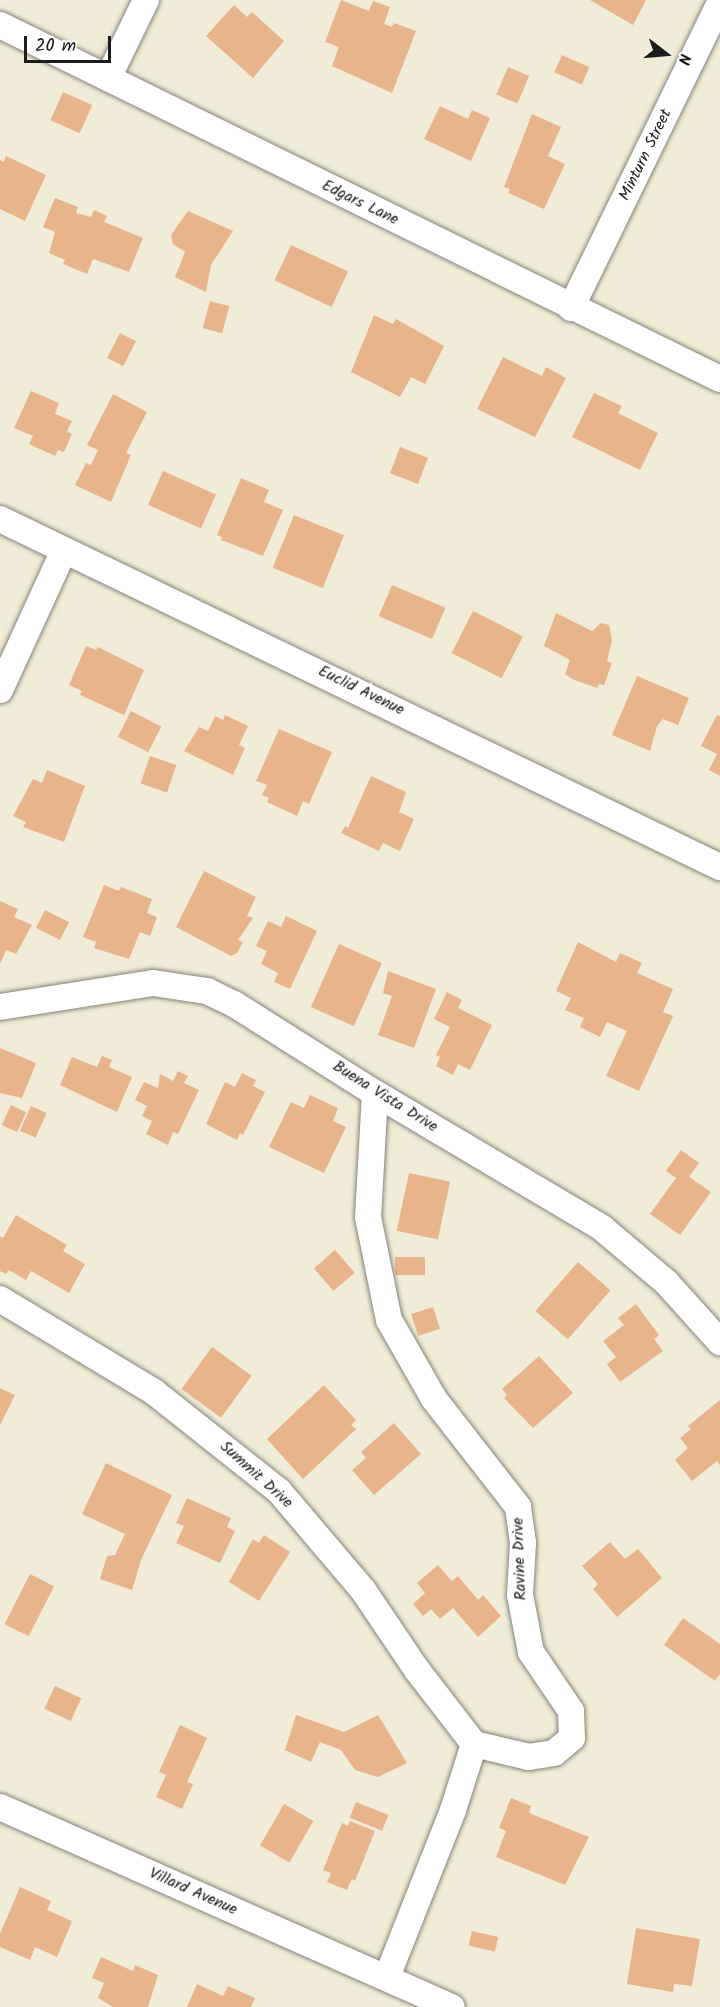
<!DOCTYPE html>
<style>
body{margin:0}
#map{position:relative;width:720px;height:2007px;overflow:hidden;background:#f0ecd7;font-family:Kalam,sans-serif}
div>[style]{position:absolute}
.building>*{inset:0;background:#e8b48c;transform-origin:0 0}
.roads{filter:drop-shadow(0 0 2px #86847a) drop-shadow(0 0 2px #86847a)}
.minor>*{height:26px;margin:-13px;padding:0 13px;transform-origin:13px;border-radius:13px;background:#fff}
span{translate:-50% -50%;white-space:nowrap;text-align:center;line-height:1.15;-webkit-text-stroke:4.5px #fff;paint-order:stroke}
.street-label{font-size:16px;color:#1c1c1c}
.north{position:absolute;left:636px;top:24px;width:60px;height:60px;-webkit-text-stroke:4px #fff;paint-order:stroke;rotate:106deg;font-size:16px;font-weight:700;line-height:24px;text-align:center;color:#1c1c1c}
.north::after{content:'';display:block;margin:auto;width:21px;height:27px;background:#1c1c1c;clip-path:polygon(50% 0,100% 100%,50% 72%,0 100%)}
.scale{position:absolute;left:24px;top:36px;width:87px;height:27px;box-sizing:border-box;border:3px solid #1c1c1c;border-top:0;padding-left:8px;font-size:18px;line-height:21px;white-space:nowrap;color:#1c1c1c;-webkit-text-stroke:4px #fff;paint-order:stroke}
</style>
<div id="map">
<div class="building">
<div style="clip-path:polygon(341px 0,369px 11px,373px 1px,390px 7px,384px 24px,392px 27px,394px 23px,416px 31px,392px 93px,332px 66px,339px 47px,325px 42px)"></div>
<div style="clip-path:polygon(590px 0,646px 0,633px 25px)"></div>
<div style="clip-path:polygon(234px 5px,247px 17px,252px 12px,284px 41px,253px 78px,206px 36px)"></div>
<div style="left:562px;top:55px;width:30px;height:19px;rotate:24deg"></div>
<div style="left:508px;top:67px;width:23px;height:30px;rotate:23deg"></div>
<div style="left:63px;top:92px;width:32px;height:31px;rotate:24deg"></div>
<div style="clip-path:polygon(440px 106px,468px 119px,472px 110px,490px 118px,471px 161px,424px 139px)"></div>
<div style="clip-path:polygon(532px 114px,561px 127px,548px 156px,565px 164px,544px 209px,508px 193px,510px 189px,504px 187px)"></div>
<div style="clip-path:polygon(6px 156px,46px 175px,25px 221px,0 209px,0 160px,4px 162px)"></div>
<div style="clip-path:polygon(55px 198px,78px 207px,76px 213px,80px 214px,91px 217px,94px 210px,107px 216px,104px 222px,143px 238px,129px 272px,93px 259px,87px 274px,63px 264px,65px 260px,49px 253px,55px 232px,43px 227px)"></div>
<div style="clip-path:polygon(188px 211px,233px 231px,211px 265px,206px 292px,175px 277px,185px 252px,173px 244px,171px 235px)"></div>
<div style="left:291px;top:245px;width:63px;height:39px;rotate:25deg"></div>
<div style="left:210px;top:301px;width:20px;height:28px;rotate:15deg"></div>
<div style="clip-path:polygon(374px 315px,393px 324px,396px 319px,444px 346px,425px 384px,411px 377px,400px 397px,351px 372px)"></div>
<div style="left:120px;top:333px;width:18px;height:28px;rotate:27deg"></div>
<div style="clip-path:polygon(503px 357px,542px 376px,546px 367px,566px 378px,535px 437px,477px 409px)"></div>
<div style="clip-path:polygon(31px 391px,59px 403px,55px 414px,72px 421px,67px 431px,72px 434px,64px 452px,58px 450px,55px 456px,29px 444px,33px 436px,14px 428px)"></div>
<div style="clip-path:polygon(594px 393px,622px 406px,618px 413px,658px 433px,640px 470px,572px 437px)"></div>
<div style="clip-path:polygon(113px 394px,147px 412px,126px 453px,131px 455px,111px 502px,75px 485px,86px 463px,91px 465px,98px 450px,87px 445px)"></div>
<div style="left:400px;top:447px;width:30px;height:28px;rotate:21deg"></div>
<div style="left:163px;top:471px;width:58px;height:37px;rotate:24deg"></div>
<div style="clip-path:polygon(241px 478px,269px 490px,264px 502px,283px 510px,263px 556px,221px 540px,222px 537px,217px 535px)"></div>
<div style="left:294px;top:515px;width:54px;height:57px;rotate:22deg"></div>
<div style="left:392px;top:585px;width:58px;height:34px;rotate:23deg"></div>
<div style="left:473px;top:611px;width:56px;height:47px;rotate:27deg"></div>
<div style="clip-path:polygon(556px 613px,592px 631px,601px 623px,609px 625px,612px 640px,607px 661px,612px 663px,604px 685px,599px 684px,597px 688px,572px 679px,565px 674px,570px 660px,544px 646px)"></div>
<div style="clip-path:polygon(86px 646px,96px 650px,98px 647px,144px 670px,124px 715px,80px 695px,82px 691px,69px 685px)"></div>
<div style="clip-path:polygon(637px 676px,689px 698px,678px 725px,663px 719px,657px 726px,650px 751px,612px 735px)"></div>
<div style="left:131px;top:711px;width:34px;height:29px;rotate:27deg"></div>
<div style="clip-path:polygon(225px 715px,248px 726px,239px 745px,245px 748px,233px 775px,184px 751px,199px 727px,208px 731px,215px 716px,223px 720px)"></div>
<div style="clip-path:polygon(717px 715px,720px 716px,720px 776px,709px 770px,717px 754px,701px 746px)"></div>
<div style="clip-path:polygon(279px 729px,332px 752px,309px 804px,303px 801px,297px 816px,267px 802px,269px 798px,262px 795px,267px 785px,256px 781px)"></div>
<div style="left:150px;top:756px;width:28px;height:29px;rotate:19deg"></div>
<div style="clip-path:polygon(47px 770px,85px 786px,64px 842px,23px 827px,26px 822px,13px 816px,33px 779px,42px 783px)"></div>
<div style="clip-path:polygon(371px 776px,406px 792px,399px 812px,414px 819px,400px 851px,383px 843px,379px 851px,341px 833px,345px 826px,348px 828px)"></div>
<div style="clip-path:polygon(204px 871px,256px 897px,247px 916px,253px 918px,238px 940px,243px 942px,237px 953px,231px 956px,176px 927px)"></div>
<div style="clip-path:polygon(104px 885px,119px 891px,121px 887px,152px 899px,147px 913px,157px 917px,150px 936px,140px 932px,129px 959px,94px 948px,96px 942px,83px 937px)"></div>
<div style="clip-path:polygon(0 901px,18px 909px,14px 917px,32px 925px,16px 954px,6px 950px,0 964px)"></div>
<div style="left:45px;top:910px;width:27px;height:20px;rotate:27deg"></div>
<div style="clip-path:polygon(286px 916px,317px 931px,290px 989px,274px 982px,278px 973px,261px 964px,267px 951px,256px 946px,268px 921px,281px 927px)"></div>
<div style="clip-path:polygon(578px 942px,616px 962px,620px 953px,642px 963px,637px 973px,673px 989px,663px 1012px,673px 1016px,639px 1091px,606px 1076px,627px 1031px,607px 1022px,600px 1037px,580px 1027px,584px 1018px,565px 1010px,571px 998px,556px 991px)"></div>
<div style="left:339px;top:944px;width:47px;height:69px;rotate:24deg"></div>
<div style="clip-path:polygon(388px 971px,436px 989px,414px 1048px,378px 1035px,392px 996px,383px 993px)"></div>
<div style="clip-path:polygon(447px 992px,462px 1000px,458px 1008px,492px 1025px,470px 1070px,458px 1064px,453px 1075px,436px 1066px,440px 1057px,436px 1055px,450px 1027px,434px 1019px)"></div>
<div style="clip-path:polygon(0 1048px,36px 1063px,22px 1098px,0 1093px)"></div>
<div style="clip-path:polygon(102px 1056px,112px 1060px,109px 1067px,132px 1077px,117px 1112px,60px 1085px,72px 1057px,97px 1067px)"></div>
<div style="clip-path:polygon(178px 1071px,188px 1076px,184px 1083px,199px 1090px,178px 1134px,173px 1132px,168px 1145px,146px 1134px,152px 1121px,142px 1116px,147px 1106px,135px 1100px,144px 1082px,158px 1088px,160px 1074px,173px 1081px)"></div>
<div style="clip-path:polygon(242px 1073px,256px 1080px,253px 1086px,265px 1092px,243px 1135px,240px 1133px,237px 1140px,206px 1124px,225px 1082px,235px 1087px)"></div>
<div style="clip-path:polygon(310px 1095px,338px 1108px,333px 1121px,346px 1127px,324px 1173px,269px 1147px,291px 1102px,304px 1108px)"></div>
<div style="left:11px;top:1105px;width:17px;height:22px;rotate:25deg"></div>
<div style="left:31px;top:1106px;width:17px;height:27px;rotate:24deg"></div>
<div style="clip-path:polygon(681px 1150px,699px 1163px,689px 1177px,711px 1192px,680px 1235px,650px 1214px,676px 1178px,666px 1171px)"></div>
<div style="left:409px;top:1173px;width:42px;height:59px;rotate:12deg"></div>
<div style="clip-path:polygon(16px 1215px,67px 1245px,63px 1251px,85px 1264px,69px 1293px,31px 1271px,26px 1280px,9px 1270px,6px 1274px,0 1271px,0 1236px,3px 1238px)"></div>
<div style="left:335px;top:1250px;width:30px;height:28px;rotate:49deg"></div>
<div style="left:395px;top:1257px;width:30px;height:18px"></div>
<div style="left:578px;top:1262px;width:43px;height:65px;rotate:41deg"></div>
<div style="clip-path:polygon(636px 1304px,659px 1335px,654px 1339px,663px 1351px,620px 1382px,607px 1364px,616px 1357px,603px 1341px,624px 1325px,618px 1318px)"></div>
<div style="left:433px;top:1307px;width:23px;height:23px;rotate:72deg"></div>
<div style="left:212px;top:1347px;width:49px;height:52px;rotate:36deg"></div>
<div style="clip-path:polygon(539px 1356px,573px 1393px,533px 1428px,504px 1398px,507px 1395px,502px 1389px)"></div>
<div style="clip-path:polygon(324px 1385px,356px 1420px,351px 1425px,356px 1429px,303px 1479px,267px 1439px)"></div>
<div style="clip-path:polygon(0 1388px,15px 1395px,0 1425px)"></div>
<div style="clip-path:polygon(720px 1400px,720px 1465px,717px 1461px,692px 1481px,675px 1460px,688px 1448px,680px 1438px,691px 1429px,688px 1426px)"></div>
<div style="clip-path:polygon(394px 1423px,421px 1454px,374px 1495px,352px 1470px,366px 1458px,361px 1452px)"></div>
<div style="clip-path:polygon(106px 1463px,172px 1495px,141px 1560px,132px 1590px,100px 1579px,107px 1556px,115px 1555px,125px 1534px,82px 1514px)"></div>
<div style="clip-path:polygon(187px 1498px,231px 1518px,227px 1527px,235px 1531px,220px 1563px,176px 1543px,184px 1526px,176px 1523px)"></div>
<div style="clip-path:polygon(264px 1535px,290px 1552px,259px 1601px,229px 1582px,253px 1539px,259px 1543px)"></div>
<div style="clip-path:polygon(610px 1542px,625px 1559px,638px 1549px,662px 1578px,617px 1617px,593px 1589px,598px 1584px,582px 1566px)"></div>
<div style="clip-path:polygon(438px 1565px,452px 1581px,458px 1576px,478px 1600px,483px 1595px,501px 1616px,478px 1637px,453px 1608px,440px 1619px,431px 1609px,423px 1616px,413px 1604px,425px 1593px,417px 1583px)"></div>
<div style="left:30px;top:1574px;width:27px;height:56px;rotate:27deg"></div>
<div style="clip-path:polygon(683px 1618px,720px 1644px,720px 1674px,715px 1681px,664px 1645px)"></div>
<div style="left:55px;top:1686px;width:29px;height:25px;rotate:25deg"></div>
<div style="clip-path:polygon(296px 1715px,344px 1732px,378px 1715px,407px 1763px,378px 1777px,355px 1770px,341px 1750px,320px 1742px,311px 1762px,285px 1750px)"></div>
<div style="clip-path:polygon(180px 1725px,207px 1738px,187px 1782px,193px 1784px,182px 1809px,156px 1797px,166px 1775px,159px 1772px)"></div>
<div style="clip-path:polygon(511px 1798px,531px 1806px,529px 1813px,589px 1837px,565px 1885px,496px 1857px,506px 1831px,499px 1828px)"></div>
<div style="left:356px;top:1802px;width:35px;height:17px;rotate:22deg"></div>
<div style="left:284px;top:1804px;width:34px;height:48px;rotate:30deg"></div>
<div style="clip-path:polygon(350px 1821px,375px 1831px,355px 1881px,352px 1879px,347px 1890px,327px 1882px,331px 1873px,323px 1870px,342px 1823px,348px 1826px)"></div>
<div style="clip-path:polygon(20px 1887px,51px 1901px,47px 1910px,72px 1921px,57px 1957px,35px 1947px,30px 1960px,0 1947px,0 1934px)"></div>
<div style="clip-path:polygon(636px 1928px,700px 1939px,692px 1986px,674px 1984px,673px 1992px,627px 1984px)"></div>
<div style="left:472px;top:1931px;width:27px;height:15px;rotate:13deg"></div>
<div style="clip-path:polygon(101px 1957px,133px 1971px,135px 1965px,158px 1975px,148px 2007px,113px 2007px,98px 1998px,104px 1983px,92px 1978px)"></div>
<div style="clip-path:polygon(197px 1984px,223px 1996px,228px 1986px,255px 1998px,251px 2007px,187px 2007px)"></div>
</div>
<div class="roads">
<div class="minor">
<div style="left:0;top:25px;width:802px;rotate:26.18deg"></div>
<div style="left:108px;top:78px;width:87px;rotate:-64deg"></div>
<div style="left:571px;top:308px;width:340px;rotate:-64deg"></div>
<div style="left:0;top:519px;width:800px;rotate:25.8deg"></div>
<div style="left:0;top:690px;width:154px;rotate:-65.4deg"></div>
<div style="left:0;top:1007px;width:155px;rotate:-8.9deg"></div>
<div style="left:153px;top:983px;width:55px;rotate:8.4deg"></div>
<div style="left:207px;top:991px;width:30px;rotate:26deg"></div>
<div style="left:234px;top:1004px;width:167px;rotate:32.3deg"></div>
<div style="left:375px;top:1093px;width:264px;rotate:30.7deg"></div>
<div style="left:602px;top:1228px;width:84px;rotate:40.2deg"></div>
<div style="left:666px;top:1282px;width:81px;rotate:48deg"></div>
<div style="left:375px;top:1093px;width:124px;rotate:93.2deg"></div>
<div style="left:368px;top:1217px;width:105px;rotate:78.5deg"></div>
<div style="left:389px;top:1320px;width:91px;rotate:60.3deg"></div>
<div style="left:434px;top:1399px;width:137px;rotate:52.1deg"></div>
<div style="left:518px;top:1507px;width:36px;rotate:82deg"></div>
<div style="left:523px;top:1543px;width:52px;rotate:93.3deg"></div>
<div style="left:520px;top:1595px;width:58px;rotate:79.1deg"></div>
<div style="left:531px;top:1652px;width:71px;rotate:55.9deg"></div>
<div style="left:571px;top:1711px;width:27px;rotate:88deg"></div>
<div style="left:572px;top:1738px;width:23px;rotate:140deg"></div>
<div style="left:554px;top:1753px;width:25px;rotate:171deg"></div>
<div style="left:529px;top:1757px;width:57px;rotate:-166.7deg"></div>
<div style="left:0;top:1299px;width:180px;rotate:31.1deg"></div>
<div style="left:154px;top:1392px;width:159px;rotate:38.4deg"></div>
<div style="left:279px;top:1491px;width:130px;rotate:49.7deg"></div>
<div style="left:363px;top:1590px;width:97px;rotate:56deg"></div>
<div style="left:417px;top:1670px;width:93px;rotate:52.4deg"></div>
<div style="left:0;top:1807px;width:494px;rotate:23.9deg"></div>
<div style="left:387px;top:1977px;width:180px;rotate:-68.4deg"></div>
<div style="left:453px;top:1810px;width:69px;rotate:-72.3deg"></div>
</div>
</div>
<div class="street-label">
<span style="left:646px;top:155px;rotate:-64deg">Minturn Street</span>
<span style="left:360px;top:203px;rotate:26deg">Edgars Lane</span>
<span style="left:361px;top:691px;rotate:26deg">Euclid Avenue</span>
<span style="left:385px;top:1097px;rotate:32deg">Buena Vista Drive</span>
<span style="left:256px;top:1475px;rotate:42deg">Summit Drive</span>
<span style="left:520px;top:1559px;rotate:-92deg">Ravine Drive</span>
<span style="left:193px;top:1892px;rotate:24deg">Villard Avenue</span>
</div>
<div class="north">N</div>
<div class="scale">20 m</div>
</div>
